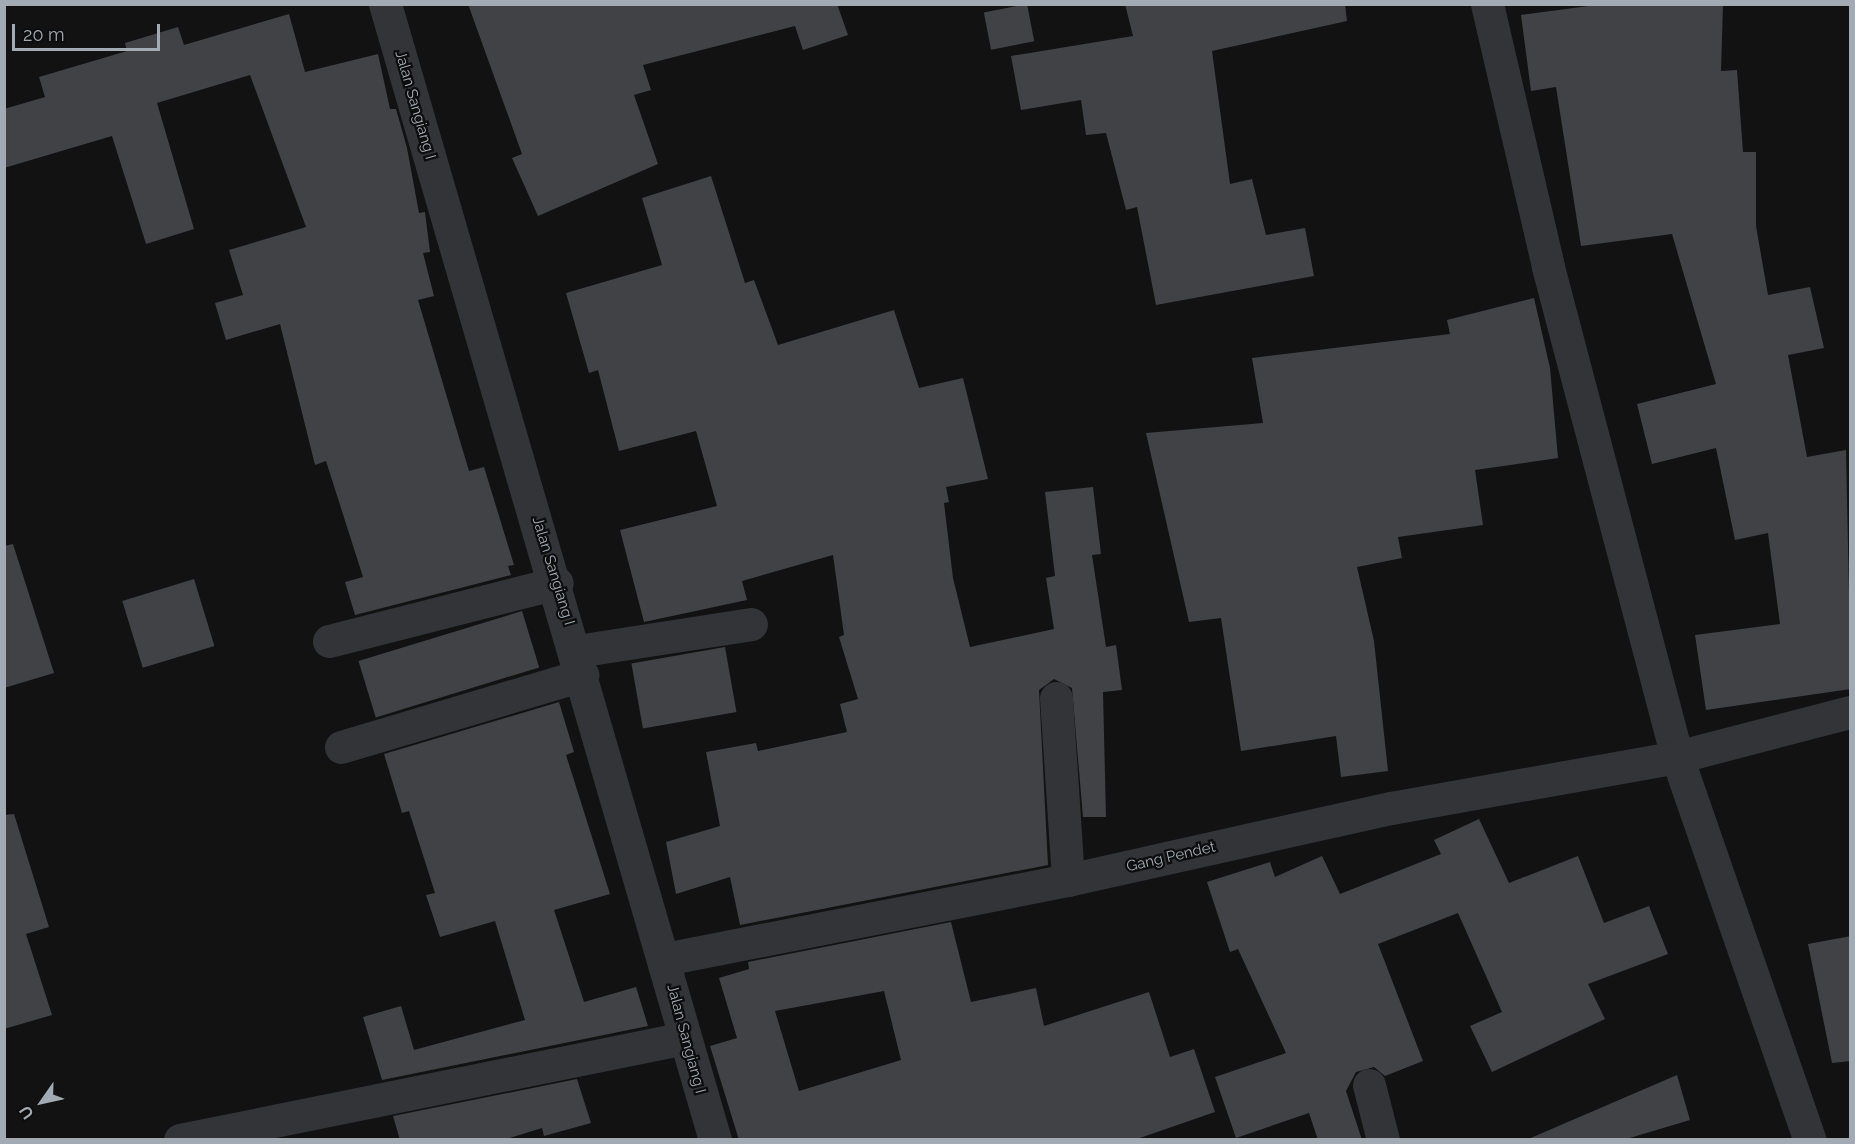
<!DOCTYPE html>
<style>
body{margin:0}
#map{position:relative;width:1855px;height:1144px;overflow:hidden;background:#121213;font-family:Raleway,sans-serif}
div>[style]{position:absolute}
.building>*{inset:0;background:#404246;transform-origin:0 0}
.minor>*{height:33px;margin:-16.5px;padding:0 16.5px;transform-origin:16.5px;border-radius:16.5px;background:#323438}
span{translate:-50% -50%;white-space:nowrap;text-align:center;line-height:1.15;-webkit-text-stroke:4.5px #0d0d0e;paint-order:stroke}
.street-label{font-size:15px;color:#a2abb4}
.frame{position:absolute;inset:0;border:6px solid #a2abb4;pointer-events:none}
.north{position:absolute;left:12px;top:1072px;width:60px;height:60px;-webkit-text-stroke:4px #0d0d0e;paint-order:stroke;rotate:236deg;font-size:16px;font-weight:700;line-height:24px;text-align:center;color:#a2abb4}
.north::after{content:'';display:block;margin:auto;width:21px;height:27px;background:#a2abb4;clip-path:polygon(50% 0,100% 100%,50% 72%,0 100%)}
.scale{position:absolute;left:12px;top:24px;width:148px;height:27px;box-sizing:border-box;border:3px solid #a2abb4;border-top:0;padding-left:8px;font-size:18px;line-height:21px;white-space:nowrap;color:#a2abb4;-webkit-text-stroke:4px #0d0d0e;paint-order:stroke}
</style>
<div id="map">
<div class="building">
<div style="clip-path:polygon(468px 4px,837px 4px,848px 35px,803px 50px,795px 26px,643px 65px,651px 90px,634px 95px,658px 164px,538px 216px,512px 158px,522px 154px)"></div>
<div style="left:1027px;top:4px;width:38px;height:44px;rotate:79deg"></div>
<div style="clip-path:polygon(1125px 4px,1345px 4px,1347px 21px,1212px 51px,1230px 184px,1252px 179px,1266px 235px,1305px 228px,1314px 276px,1156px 305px,1137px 207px,1126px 210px,1106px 133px,1086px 135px,1081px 100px,1021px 110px,1011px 56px,1133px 36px)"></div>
<div style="clip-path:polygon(1604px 4px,1723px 4px,1721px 71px,1737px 70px,1743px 152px,1756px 152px,1756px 226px,1768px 295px,1810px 287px,1824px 348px,1788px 355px,1807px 457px,1846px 450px,1851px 689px,1706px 710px,1695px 635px,1780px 624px,1768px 533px,1735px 540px,1716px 448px,1652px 464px,1637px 404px,1716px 384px,1672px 234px,1581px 246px,1556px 87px,1531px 91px,1521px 15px)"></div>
<div style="clip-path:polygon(289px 14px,305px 72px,378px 54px,390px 109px,396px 109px,407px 148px,419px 213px,425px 212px,430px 252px,423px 253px,434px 296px,418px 300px,469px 471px,484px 467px,514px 565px,508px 566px,511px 575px,355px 615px,345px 582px,363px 577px,326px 461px,315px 465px,280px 324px,226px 340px,215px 303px,243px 295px,229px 250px,306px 227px,250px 75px,157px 103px,194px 229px,146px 244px,112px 136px,4px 168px,4px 109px,45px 97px,39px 77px,127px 51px,125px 43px,178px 27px,184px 45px)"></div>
<div style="clip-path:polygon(711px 176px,745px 283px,754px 280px,778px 345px,894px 310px,919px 388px,963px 378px,988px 479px,946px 487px,949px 502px,944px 503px,953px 578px,970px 647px,1054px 629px,1046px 578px,1055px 576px,1045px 492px,1093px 487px,1101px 554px,1092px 555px,1106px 647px,1116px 645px,1122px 690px,1103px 692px,1106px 817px,1083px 817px,1072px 688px,1054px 679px,1039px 690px,1048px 865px,740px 925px,730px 877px,676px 894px,666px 842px,720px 826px,706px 752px,756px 743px,758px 751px,847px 732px,840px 704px,858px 699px,839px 637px,844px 635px,833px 555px,742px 581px,747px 600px,644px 622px,620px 530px,717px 506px,696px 431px,619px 451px,598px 370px,589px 373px,566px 293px,662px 265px,642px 198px)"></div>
<div style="clip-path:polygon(1534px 298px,1550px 368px,1558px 458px,1475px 470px,1483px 525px,1398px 537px,1402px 558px,1357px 567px,1374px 641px,1388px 771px,1341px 777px,1336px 736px,1241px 751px,1221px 618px,1189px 622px,1146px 433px,1263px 423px,1252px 358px,1450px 334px,1447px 320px)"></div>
<div style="clip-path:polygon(13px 544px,54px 673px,4px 688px,4px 546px)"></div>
<div style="left:194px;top:579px;width:70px;height:75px;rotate:73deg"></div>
<div style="left:522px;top:611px;width:59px;height:171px;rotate:73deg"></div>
<div style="left:725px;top:647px;width:66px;height:95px;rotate:80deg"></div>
<div style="clip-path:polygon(559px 702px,574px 752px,566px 755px,610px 894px,554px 910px,584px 1002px,636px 987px,648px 1026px,382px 1080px,363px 1017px,401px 1006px,414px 1050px,525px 1020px,495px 921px,440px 937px,426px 895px,435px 893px,409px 811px,402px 813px,384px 754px)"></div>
<div style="clip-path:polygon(14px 814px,49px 927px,26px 934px,52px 1015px,4px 1029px,4px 815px)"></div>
<div style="clip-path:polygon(1479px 819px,1509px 883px,1578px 856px,1604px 923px,1649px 906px,1668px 954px,1588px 984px,1605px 1019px,1492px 1072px,1470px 1026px,1502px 1012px,1458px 913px,1378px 944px,1423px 1061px,1385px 1076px,1374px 1067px,1356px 1072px,1346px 1091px,1362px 1140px,1318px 1140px,1309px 1113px,1236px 1138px,1215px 1077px,1286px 1053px,1238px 949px,1230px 952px,1207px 882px,1270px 862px,1275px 877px,1322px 856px,1340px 894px,1441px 854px,1434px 840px)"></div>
<div style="clip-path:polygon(evenodd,951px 922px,971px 1002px,1036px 988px,1044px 1026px,1149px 992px,1170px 1057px,1194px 1049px,1215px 1112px,1134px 1140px,739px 1140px,710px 1046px,737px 1038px,719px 978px,749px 969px,748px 962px,951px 922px,884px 991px,901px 1060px,799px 1091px,775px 1011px,884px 991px)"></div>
<div style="clip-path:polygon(1851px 936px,1851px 1061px,1832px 1063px,1808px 944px)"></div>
<div style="clip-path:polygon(1677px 1075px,1690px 1120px,1623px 1140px,1526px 1140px)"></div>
<div style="clip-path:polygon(577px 1079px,591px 1123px,544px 1136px,542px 1128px,503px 1140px,400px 1140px,393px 1116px)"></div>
</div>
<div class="minor">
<div style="left:385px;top:4px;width:1183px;rotate:73.8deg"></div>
<div style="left:1487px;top:4px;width:270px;rotate:76.9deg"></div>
<div style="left:1548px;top:267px;width:507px;rotate:75.25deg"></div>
<div style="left:1677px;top:757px;width:405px;rotate:70.9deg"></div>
<div style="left:329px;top:641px;width:235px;rotate:-14.3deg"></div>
<div style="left:577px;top:651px;width:176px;rotate:-8.8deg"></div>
<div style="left:1056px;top:698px;width:182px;rotate:86.2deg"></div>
<div style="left:341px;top:747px;width:252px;rotate:-16.6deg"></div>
<div style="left:665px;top:959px;width:411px;rotate:-11.1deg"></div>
<div style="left:1068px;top:880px;width:331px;rotate:-12.6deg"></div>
<div style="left:1391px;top:808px;width:291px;rotate:-10.1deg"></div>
<div style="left:1677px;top:757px;width:179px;rotate:-14.6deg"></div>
<div style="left:1369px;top:1085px;width:57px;rotate:75.7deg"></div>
<div style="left:180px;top:1140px;width:515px;rotate:-11.42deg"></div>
</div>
<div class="street-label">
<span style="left:415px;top:105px;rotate:74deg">Jalan Sangiang I</span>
<span style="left:553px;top:571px;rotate:73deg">Jalan Sangiang I</span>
<span style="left:1171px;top:857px;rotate:-13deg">Gang Pendet</span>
<span style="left:686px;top:1039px;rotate:75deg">Jalan Sangiang I</span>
</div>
<div class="frame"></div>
<div class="north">U</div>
<div class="scale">20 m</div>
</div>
